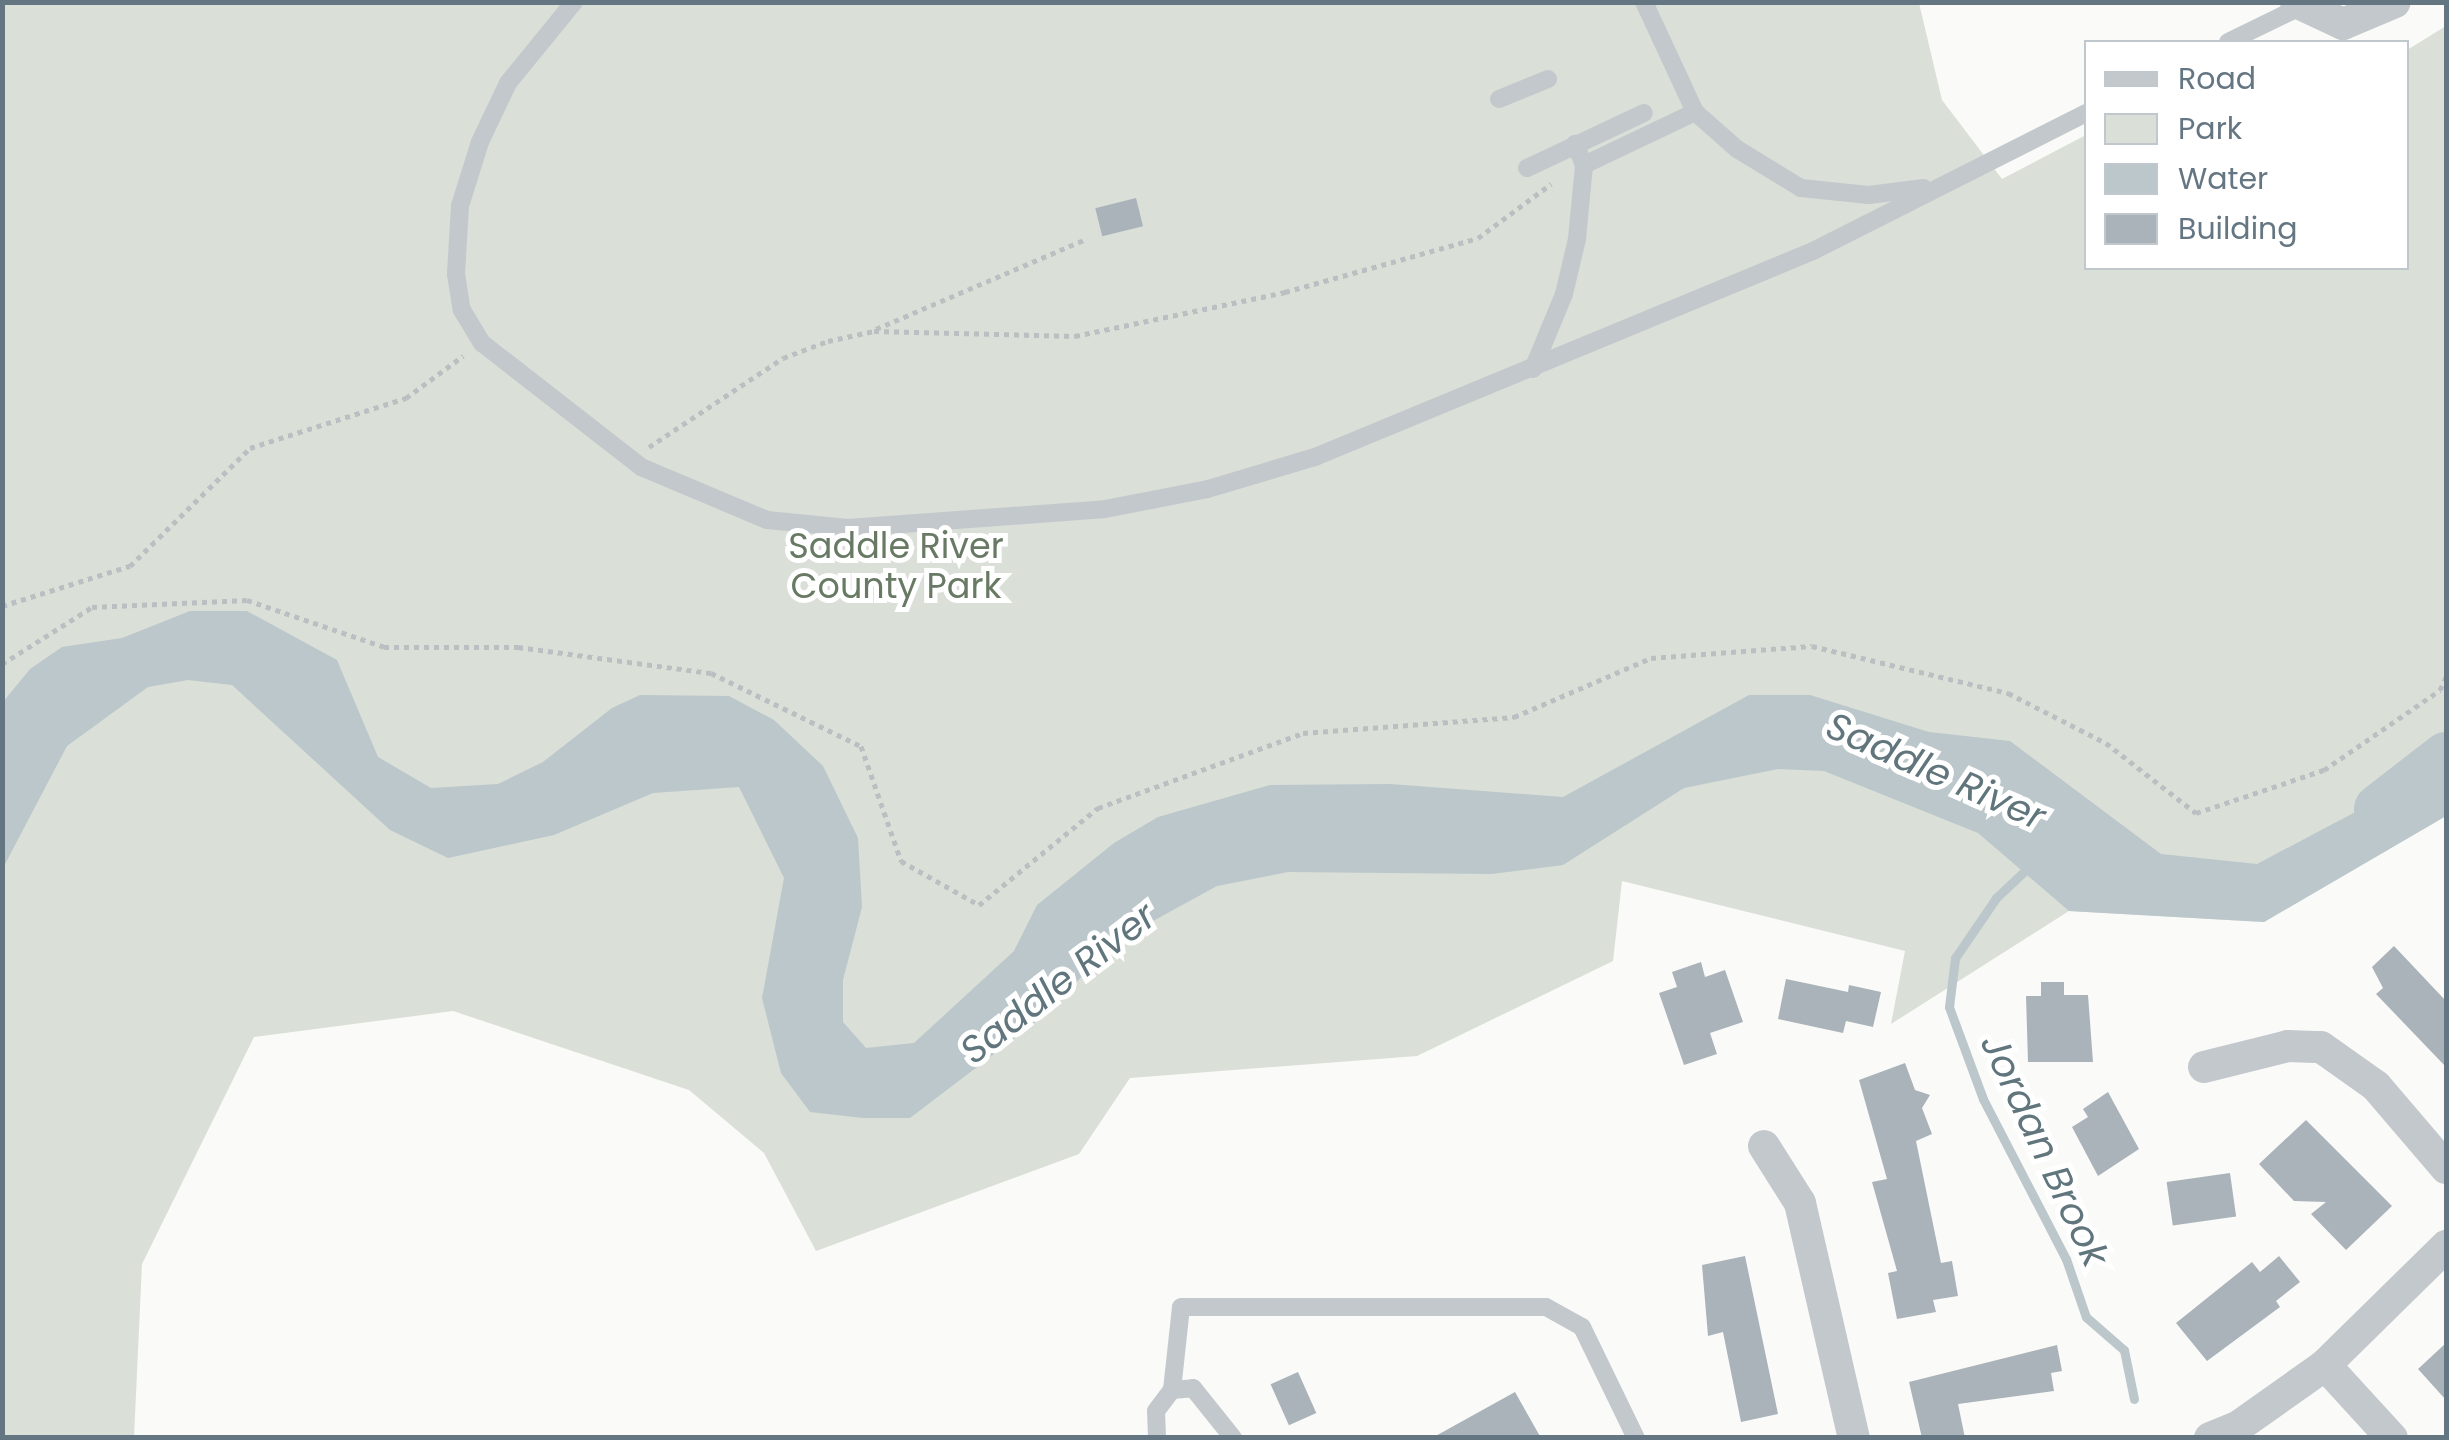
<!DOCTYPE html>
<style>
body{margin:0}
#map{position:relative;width:2449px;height:1440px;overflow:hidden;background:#fafaf8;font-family:Poppins,sans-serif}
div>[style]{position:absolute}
.green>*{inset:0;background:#dadfd7}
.water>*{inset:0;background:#bbc7cb}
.stream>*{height:9px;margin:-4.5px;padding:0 4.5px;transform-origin:4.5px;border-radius:4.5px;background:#bbc7cb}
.river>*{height:50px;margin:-25px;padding:0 25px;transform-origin:25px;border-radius:25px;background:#bbc7cb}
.building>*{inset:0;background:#aab3b9;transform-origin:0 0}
.path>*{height:5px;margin-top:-2.5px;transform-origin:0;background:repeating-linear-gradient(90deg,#bbbfc2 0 5px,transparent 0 10px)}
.service>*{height:18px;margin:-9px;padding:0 9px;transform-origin:9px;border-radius:9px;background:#c3c8cc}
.minor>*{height:32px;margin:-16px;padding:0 16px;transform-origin:16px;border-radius:16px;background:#c3c8cc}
span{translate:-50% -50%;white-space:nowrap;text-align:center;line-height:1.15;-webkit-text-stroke:10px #fff;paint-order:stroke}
.park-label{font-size:35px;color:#687a64}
.water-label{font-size:38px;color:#60757c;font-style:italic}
.frame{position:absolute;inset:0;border:5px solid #657683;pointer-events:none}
.legend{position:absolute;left:2084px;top:40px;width:325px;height:230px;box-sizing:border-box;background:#fff;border:2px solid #c1c8cd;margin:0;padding:12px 18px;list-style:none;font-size:30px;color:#657683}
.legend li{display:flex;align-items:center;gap:20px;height:50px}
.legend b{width:50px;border:2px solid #c1c8cd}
</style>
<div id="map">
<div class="green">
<div style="clip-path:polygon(3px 3px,1919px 3px,1942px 100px,2002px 179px,2086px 135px,2086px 268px,2406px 268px,2407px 50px,2446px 26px,2446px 816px,2264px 922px,2069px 911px,1891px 1024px,1905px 951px,1622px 881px,1613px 961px,1417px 1056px,1130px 1078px,1079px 1154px,816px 1251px,764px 1153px,689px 1090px,453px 1011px,254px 1037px,142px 1264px,134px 1437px,3px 1438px)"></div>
</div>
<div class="water">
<div style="clip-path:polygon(190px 611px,247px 611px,337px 660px,378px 757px,431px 788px,498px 784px,543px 762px,612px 708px,640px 695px,729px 696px,774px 720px,823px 766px,858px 838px,862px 907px,843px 980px,843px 1022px,866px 1048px,914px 1043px,1014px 951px,1037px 905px,1114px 843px,1158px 817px,1270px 785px,1390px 784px,1563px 797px,1749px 695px,1810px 695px,1929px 732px,2010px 741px,2161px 854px,2257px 864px,2446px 764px,2446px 816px,2264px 922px,2069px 911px,1978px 833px,1824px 771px,1778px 769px,1684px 788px,1563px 865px,1491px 874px,1288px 872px,1217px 886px,1122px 938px,1032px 1025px,910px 1118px,863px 1118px,810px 1112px,781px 1073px,762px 998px,784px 878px,739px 787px,653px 793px,554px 835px,448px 858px,390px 830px,232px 685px,188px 680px,148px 687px,67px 746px,3px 868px,3px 702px,30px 669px,62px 647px,122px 638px)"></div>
</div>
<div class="stream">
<div style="left:2032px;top:864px;width:50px;rotate:136.6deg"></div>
<div style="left:1996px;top:898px;width:73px;rotate:124.3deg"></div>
<div style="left:1955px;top:958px;width:49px;rotate:97deg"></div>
<div style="left:1949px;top:1007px;width:98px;rotate:69.7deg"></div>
<div style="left:1983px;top:1099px;width:180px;rotate:62.6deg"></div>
<div style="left:2066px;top:1259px;width:61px;rotate:71deg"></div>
<div style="left:2086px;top:1317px;width:50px;rotate:41deg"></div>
<div style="left:2124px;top:1350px;width:50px;rotate:78.5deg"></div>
</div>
<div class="river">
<div style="left:2379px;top:809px;width:85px;rotate:-37.8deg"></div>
</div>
<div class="building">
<div style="left:1136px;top:198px;width:29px;height:42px;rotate:76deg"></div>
<div style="clip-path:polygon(2394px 946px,2446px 1001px,2446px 1067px,2376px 994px,2383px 988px,2372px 967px)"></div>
<div style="clip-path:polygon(1701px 962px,1705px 977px,1725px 970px,1743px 1022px,1710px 1033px,1717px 1054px,1684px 1065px,1659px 993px,1677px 987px,1672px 972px)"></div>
<div style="clip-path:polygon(1786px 979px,1848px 992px,1849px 985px,1881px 992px,1873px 1027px,1846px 1021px,1843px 1033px,1778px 1019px)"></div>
<div style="clip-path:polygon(2041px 982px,2064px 982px,2064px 995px,2088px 995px,2093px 1062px,2028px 1062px,2026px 996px,2041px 996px)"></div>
<div style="clip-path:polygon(1905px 1063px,1915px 1090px,1930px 1095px,1922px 1108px,1932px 1134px,1916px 1141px,1941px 1263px,1952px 1261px,1958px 1296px,1933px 1300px,1936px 1312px,1897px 1319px,1888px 1273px,1897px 1271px,1872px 1182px,1887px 1179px,1859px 1080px)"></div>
<div style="clip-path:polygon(2108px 1092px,2139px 1149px,2098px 1176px,2072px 1127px,2088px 1117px,2083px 1109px)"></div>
<div style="clip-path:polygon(2306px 1120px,2392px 1206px,2346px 1250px,2311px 1214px,2326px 1202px,2294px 1201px,2259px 1164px)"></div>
<div style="left:2230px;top:1173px;width:44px;height:64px;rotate:82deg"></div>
<div style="clip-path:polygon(1745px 1256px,1778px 1414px,1741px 1422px,1723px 1332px,1708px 1336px,1702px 1265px)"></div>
<div style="clip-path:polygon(2279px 1256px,2300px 1282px,2276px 1301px,2280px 1307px,2207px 1361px,2176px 1323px,2252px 1262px,2260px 1272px)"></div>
<div style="clip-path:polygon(2446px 1343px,2446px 1400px,2418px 1369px)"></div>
<div style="clip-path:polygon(2057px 1345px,2062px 1371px,2051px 1373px,2054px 1391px,1958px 1404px,1965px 1438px,1922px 1438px,1909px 1382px)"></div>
<div style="left:1298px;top:1372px;width:45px;height:30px;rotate:66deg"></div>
<div style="clip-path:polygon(1515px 1392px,1541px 1438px,1432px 1438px)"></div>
</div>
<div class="path">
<div style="left:876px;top:329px;width:228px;rotate:-23.2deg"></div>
<div style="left:649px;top:447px;width:161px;rotate:-33.6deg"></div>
<div style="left:783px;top:358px;width:48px;rotate:-20.7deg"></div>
<div style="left:828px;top:341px;width:47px;rotate:-12.3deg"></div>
<div style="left:874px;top:331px;width:201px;rotate:1.4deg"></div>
<div style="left:1075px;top:336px;width:215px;rotate:-11.8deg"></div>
<div style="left:1285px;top:292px;width:200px;rotate:-15.6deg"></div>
<div style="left:1478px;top:238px;width:91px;rotate:-36.5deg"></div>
<div style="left:2px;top:606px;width:134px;rotate:-17.4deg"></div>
<div style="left:130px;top:566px;width:168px;rotate:-44.5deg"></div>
<div style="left:250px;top:448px;width:164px;rotate:-17.8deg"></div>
<div style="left:406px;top:398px;width:71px;rotate:-36.4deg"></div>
<div style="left:2px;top:664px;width:107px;rotate:-32.3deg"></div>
<div style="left:92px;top:607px;width:155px;rotate:-2.6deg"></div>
<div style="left:247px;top:600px;width:145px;rotate:18.9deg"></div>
<div style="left:384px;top:647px;width:134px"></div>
<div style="left:518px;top:647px;width:195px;rotate:7.7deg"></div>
<div style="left:711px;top:673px;width:167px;rotate:26deg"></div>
<div style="left:861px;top:746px;width:122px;rotate:70.8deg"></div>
<div style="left:901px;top:861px;width:90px;rotate:29.4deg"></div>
<div style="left:979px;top:905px;width:154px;rotate:-39.2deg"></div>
<div style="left:1098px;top:808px;width:218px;rotate:-20.1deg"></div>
<div style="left:1303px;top:733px;width:212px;rotate:-4.3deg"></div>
<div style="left:1514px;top:717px;width:149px;rotate:-23.3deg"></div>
<div style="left:1651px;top:658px;width:161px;rotate:-4.3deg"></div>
<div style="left:1812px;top:646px;width:202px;rotate:13.5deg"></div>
<div style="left:2008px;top:693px;width:110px;rotate:27deg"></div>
<div style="left:2106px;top:743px;width:114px;rotate:37.9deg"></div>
<div style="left:2196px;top:813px;width:135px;rotate:-18.6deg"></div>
<div style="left:2324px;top:770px;width:141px;rotate:-34.6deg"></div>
<div style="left:2440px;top:690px;width:14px;rotate:-65deg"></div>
</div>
<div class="service">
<div style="left:574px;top:2px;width:104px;rotate:129.2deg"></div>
<div style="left:508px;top:83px;width:65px;rotate:115.4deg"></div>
<div style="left:480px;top:142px;width:67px;rotate:107.4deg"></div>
<div style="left:460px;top:206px;width:68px;rotate:93.4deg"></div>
<div style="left:456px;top:274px;width:36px;rotate:81deg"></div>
<div style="left:462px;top:310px;width:39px;rotate:59deg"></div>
<div style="left:482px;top:343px;width:202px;rotate:37.9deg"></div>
<div style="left:641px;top:467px;width:137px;rotate:22.8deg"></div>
<div style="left:767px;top:520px;width:81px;rotate:5.6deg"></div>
<div style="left:848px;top:528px;width:258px;rotate:-4.2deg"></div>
<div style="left:1105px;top:509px;width:105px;rotate:-11deg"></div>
<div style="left:1208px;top:489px;width:112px;rotate:-16.7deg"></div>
<div style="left:1315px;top:457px;width:539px;rotate:-22.47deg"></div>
<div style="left:1813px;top:251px;width:306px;rotate:-26.8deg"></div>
<div style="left:1644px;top:2px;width:121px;rotate:65.1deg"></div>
<div style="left:1695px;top:112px;width:56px;rotate:41.4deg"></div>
<div style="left:1737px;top:149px;width:75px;rotate:31.4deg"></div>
<div style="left:1801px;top:188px;width:68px;rotate:5.9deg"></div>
<div style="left:1869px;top:195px;width:55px;rotate:-7.3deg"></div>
<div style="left:2228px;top:42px;width:78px;rotate:-25.9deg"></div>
<div style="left:1499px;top:99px;width:53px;rotate:-22.2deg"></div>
<div style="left:1584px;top:165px;width:123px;rotate:-25.5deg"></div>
<div style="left:1527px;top:168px;width:129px;rotate:-25.2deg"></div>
<div style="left:1533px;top:369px;width:81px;rotate:-67.5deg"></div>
<div style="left:1564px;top:294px;width:57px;rotate:-76.7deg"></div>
<div style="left:1577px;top:239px;width:74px;rotate:-84.6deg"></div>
<div style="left:1584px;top:165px;width:23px;rotate:-113deg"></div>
<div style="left:1172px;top:1390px;width:83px;rotate:-83.8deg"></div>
<div style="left:1181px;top:1307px;width:365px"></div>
<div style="left:1546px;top:1307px;width:41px;rotate:29.1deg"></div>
<div style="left:1582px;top:1327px;width:123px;rotate:64.1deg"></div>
<div style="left:1157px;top:1438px;width:27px;rotate:-92deg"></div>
<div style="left:1156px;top:1411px;width:26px;rotate:-53deg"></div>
<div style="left:1172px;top:1390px;width:21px;rotate:-5deg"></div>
<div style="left:1193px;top:1388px;width:64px;rotate:51.3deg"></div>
</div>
<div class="minor">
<div style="left:2296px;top:2px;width:52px;rotate:25.1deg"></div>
<div style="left:2343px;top:24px;width:56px;rotate:-22.9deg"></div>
<div style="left:2204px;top:1067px;width:87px;rotate:-14deg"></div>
<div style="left:2288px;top:1046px;width:33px;rotate:2deg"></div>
<div style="left:2321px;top:1047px;width:67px;rotate:35.3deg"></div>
<div style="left:2376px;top:1086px;width:108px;rotate:49.5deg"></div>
<div style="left:1764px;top:1146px;width:67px;rotate:57.7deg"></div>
<div style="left:1800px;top:1203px;width:241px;rotate:77.1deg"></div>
<div style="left:2325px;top:1365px;width:99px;rotate:47.5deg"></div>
<div style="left:2210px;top:1438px;width:31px;rotate:-22deg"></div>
<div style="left:2239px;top:1426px;width:105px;rotate:-35.3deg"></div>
<div style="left:2325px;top:1365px;width:170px;rotate:-44.5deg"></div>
</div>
<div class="park-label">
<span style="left:896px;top:566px">Saddle River<br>County Park</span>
</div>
<div class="water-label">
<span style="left:1936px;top:771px;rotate:24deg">Saddle River</span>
<span style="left:1058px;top:983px;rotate:-38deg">Saddle River</span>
<span style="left:2045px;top:1150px;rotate:65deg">Jordan Brook</span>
</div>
<div class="frame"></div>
<ul class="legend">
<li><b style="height:12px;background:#c3c8cc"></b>Road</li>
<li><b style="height:28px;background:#dadfd7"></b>Park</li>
<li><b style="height:28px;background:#bbc7cb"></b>Water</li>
<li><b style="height:28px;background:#aab3b9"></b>Building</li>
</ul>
</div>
